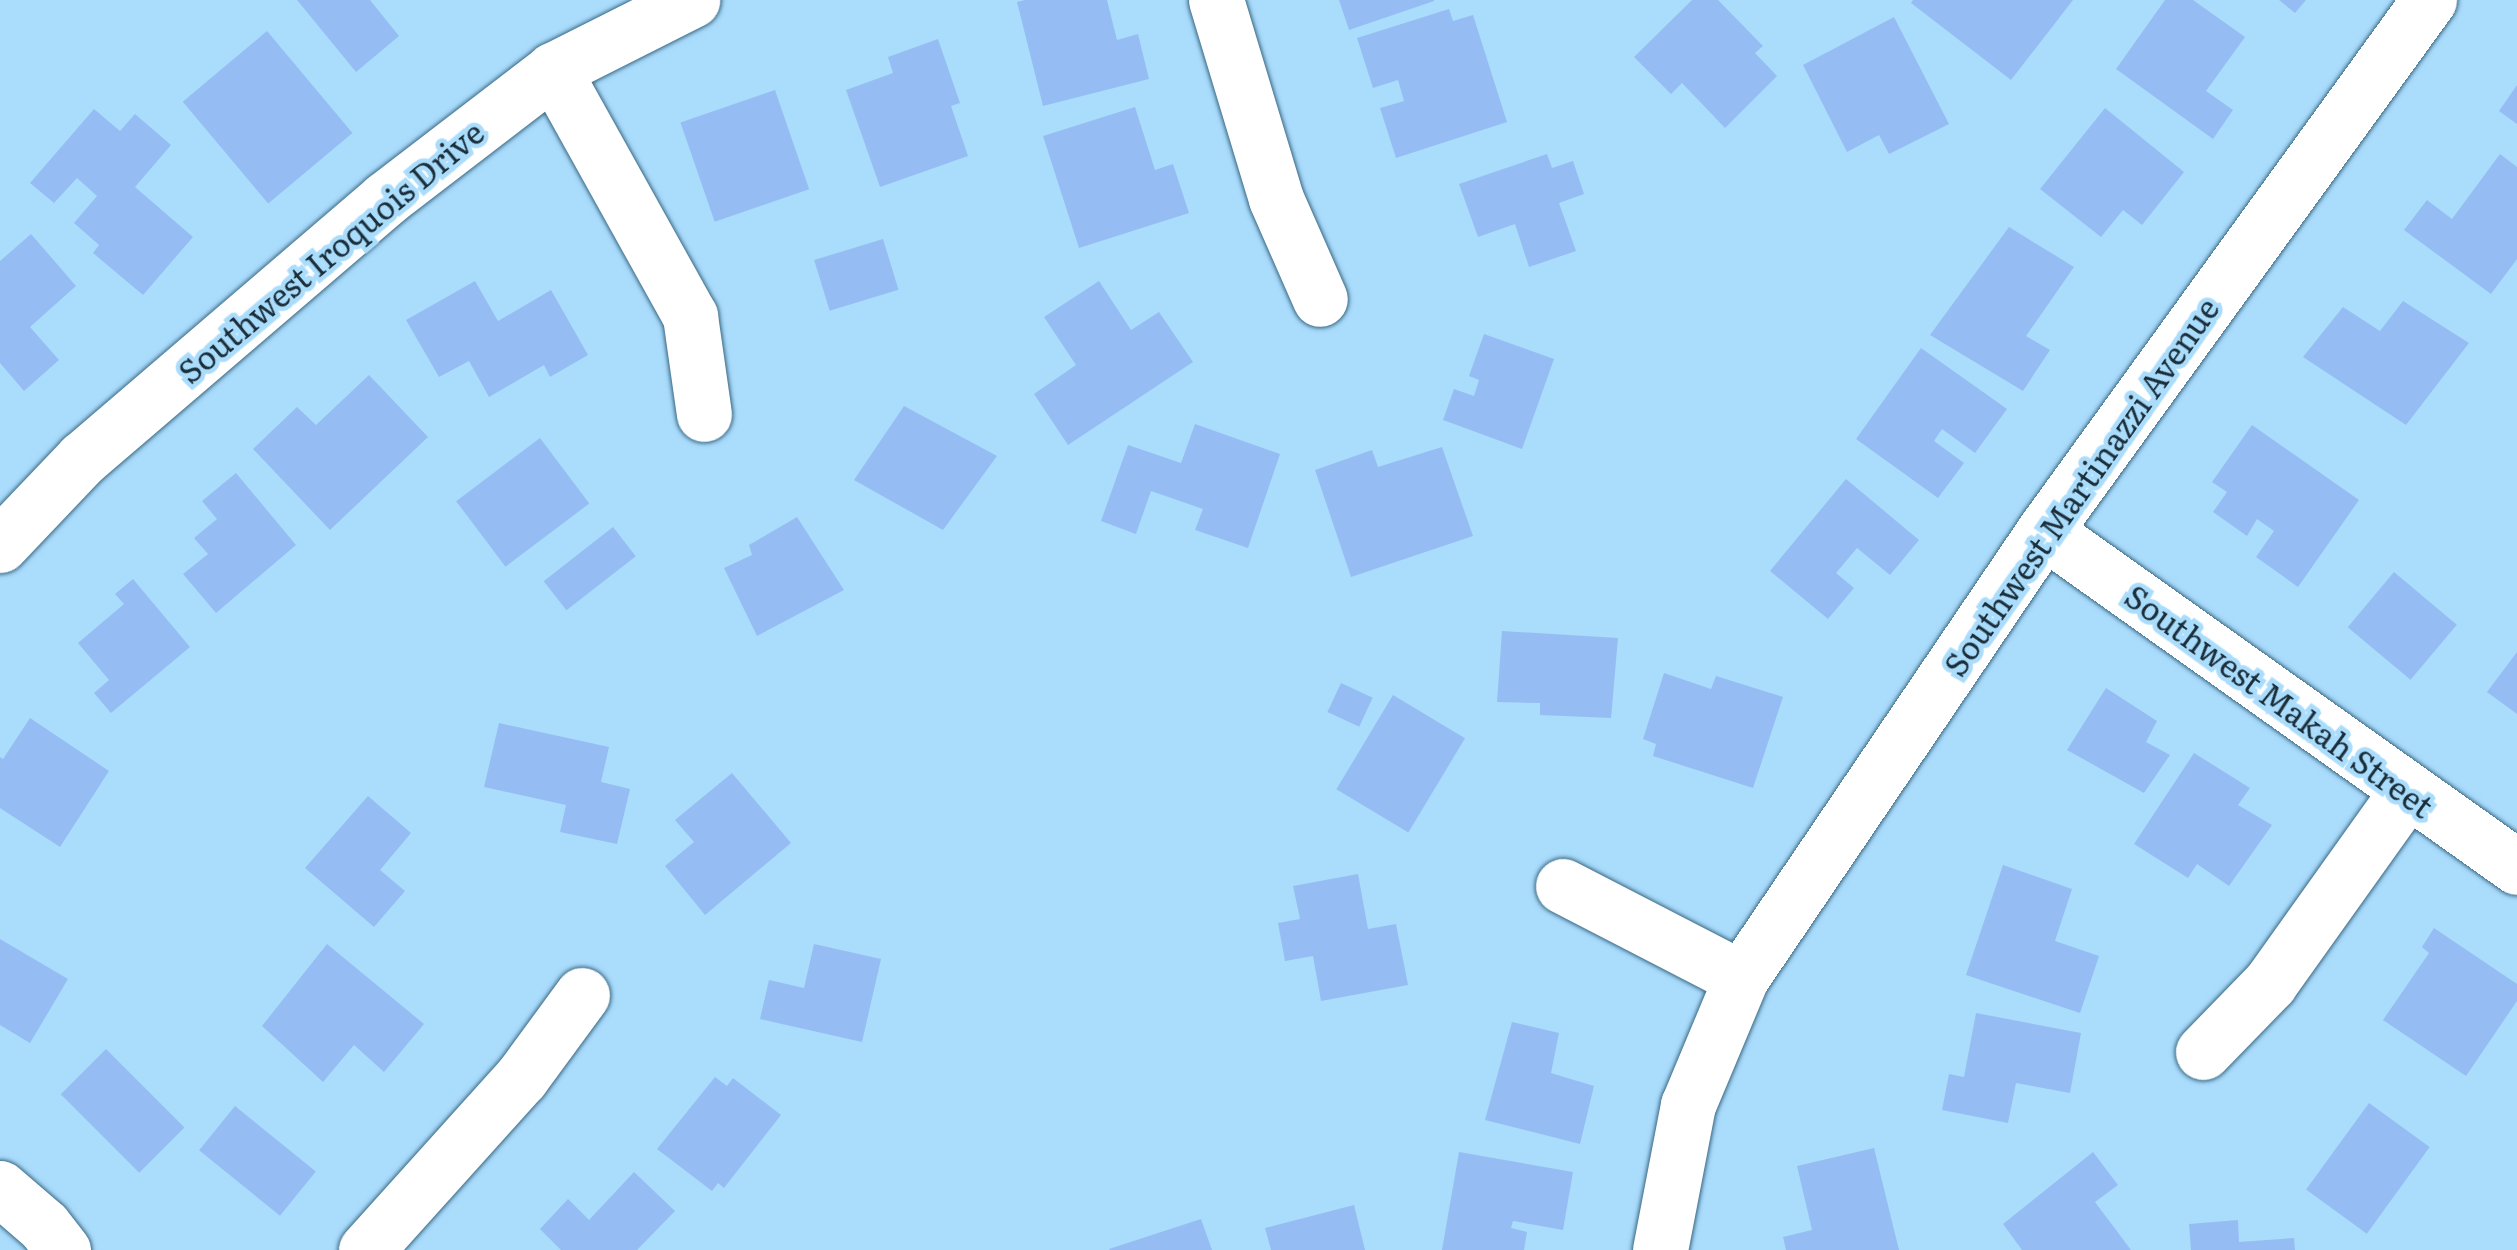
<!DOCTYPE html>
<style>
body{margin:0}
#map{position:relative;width:2517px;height:1250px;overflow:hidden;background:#aadcfc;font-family:Literata,serif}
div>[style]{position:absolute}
.building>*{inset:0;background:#95bdf3;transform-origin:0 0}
.roads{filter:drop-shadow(0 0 2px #396884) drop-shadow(0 0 2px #396884)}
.minor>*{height:55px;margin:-27.5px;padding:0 27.5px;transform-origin:27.5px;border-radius:27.5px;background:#fff}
span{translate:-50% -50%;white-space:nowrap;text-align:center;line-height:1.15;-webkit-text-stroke:9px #aadcfc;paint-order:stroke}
.street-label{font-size:32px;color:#1a2e3a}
</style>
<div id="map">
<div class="building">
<div style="clip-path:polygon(297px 0,370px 0,399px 36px,356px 72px)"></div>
<div style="clip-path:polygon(1025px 0,1107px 0,1117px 40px,1138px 34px,1149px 79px,1043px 106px,1017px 2px)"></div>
<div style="clip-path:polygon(1339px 0,1434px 0,1434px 1px,1349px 30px)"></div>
<div style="clip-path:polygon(1692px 0,1718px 0,1763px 46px,1755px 53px,1777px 76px,1725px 128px,1682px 83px,1671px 94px,1634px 57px)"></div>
<div style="clip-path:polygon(1913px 0,2073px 0,2011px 80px,1911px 3px)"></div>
<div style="clip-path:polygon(2165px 0,2193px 0,2245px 37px,2206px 91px,2233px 110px,2213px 139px,2116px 69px)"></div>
<div style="clip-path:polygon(2279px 0,2306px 0,2295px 13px)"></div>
<div style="clip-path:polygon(1449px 9px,1453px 21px,1473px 15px,1507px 122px,1396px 158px,1380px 108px,1404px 101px,1398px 80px,1373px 88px,1357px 38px)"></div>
<div style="clip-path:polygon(1894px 17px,1949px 124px,1889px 154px,1879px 135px,1847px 152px,1803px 65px)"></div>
<div style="left:267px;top:31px;width:133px;height:110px;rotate:50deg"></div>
<div style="clip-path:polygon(938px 39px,960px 103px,951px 106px,968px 156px,880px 187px,846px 90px,893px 73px,888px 57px)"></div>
<div style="clip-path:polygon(2517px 85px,2517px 124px,2499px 111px)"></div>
<div style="left:775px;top:90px;width:105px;height:100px;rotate:71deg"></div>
<div style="clip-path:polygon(1135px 107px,1155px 170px,1173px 164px,1189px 213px,1079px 248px,1043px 136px)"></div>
<div style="clip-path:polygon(2105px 108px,2184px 172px,2142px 225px,2123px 210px,2101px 237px,2040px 189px)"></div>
<div style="clip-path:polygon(94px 109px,120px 131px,135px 114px,171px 145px,135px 187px,193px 237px,143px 295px,93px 253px,99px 245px,74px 223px,97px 196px,77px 178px,54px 203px,30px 183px)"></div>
<div style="clip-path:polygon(1547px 154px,1552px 168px,1573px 161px,1584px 194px,1559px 203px,1576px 251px,1529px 267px,1515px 224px,1478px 237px,1459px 184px)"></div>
<div style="clip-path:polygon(2500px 154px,2517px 167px,2517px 259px,2491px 294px,2404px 230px,2427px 200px,2452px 219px)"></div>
<div style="clip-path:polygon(2009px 227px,2074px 267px,2026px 336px,2050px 350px,2023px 391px,1930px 335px)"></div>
<div style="clip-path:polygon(31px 234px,76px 286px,30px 327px,59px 360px,24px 391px,0 363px,0 261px)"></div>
<div style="left:883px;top:239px;width:53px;height:72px;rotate:73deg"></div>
<div style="clip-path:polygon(475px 281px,498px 321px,551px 290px,588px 355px,550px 377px,544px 365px,489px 397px,469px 361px,439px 377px,406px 320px)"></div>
<div style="clip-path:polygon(1099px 281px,1131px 330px,1159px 312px,1193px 362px,1068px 445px,1034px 394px,1076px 365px,1044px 317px)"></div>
<div style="clip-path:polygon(2403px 301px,2469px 343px,2406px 425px,2303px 357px,2343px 307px,2380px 331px)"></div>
<div style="clip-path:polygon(1484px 334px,1554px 359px,1522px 449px,1443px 420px,1454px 389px,1474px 396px,1479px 380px,1469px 376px)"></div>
<div style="clip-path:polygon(1921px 348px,2007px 409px,1975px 453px,1942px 429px,1934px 441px,1964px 463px,1938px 498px,1856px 439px)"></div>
<div style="clip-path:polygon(369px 375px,428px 437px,330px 530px,253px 449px,297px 407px,316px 425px)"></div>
<div style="clip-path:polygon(904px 406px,997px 456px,943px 530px,854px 480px)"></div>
<div style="clip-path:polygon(1195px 424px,1280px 454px,1248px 548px,1195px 530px,1203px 509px,1151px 491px,1136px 534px,1101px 521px,1128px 445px,1181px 463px)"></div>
<div style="clip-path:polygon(2252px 425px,2359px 500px,2298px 587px,2256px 557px,2274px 531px,2257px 519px,2247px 536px,2213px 512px,2227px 492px,2212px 482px)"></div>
<div style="left:540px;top:438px;width:82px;height:105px;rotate:53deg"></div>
<div style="clip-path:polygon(1442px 447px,1473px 536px,1351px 577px,1315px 470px,1372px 450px,1378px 467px)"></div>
<div style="clip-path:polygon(236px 473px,296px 545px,216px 613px,183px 574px,208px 554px,194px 538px,217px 519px,202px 501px)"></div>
<div style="clip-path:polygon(1846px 479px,1919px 540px,1890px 575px,1857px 548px,1836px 573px,1854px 588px,1828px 619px,1770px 571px)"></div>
<div style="clip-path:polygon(797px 517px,844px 590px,757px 636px,724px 568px,752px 555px,749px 545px)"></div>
<div style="left:613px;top:527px;width:37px;height:88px;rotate:52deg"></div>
<div style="left:2394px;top:572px;width:82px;height:72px;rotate:40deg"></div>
<div style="clip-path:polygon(133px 579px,190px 647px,111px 713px,94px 693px,109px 680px,78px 643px,124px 604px,115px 594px)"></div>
<div style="clip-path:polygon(1502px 631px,1618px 638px,1611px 718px,1540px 715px,1540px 703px,1497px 702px)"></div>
<div style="clip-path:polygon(2517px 652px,2517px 714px,2487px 692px)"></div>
<div style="clip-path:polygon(1664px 673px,1711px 689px,1716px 676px,1783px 697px,1753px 788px,1653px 756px,1656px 744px,1643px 739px)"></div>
<div style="left:1341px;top:683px;width:35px;height:32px;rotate:25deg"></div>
<div style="clip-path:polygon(2106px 688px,2157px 721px,2146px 742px,2170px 755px,2144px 793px,2067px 750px)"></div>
<div style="left:1393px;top:695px;width:84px;height:110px;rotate:31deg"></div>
<div style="clip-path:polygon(30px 718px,109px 771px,60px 847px,0 808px,0 757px,3px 759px)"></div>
<div style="clip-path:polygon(499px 723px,609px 747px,601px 782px,630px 789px,617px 844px,560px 832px,566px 805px,484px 787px)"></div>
<div style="clip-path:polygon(2194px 753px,2250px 788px,2238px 805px,2272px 825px,2229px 886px,2197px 864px,2188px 878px,2134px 844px)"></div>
<div style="clip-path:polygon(732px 773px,791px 843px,705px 915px,665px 866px,694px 842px,675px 820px)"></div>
<div style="clip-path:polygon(368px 796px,411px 833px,380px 870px,405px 891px,374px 927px,305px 868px)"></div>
<div style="clip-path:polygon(2003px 865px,2072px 889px,2055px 941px,2099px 956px,2080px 1013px,1966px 975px)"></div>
<div style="clip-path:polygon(1358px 874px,1368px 929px,1396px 924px,1408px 985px,1321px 1001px,1313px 956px,1285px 961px,1278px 923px,1300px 919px,1293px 886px)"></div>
<div style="clip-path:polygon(2434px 928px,2517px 984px,2517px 1001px,2466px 1076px,2383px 1020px,2429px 953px,2422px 947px)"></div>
<div style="clip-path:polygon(0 939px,68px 979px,30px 1043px,0 1025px)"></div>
<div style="clip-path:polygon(327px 944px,424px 1024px,384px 1072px,354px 1045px,323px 1082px,262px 1026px)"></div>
<div style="clip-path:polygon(814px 944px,881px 959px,862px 1042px,760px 1019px,769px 980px,804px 988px)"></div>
<div style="clip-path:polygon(1976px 1013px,2081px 1033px,2070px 1093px,2016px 1083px,2008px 1123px,1942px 1110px,1949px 1074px,1964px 1077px)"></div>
<div style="clip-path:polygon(1512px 1022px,1559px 1033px,1551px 1073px,1594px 1086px,1580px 1144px,1485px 1120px)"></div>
<div style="left:106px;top:1049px;width:111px;height:64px;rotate:45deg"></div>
<div style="clip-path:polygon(715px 1077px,727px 1086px,733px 1078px,781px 1115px,724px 1188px,718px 1183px,712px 1191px,657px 1149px)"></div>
<div style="left:2369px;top:1103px;width:75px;height:107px;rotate:36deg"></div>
<div style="left:235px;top:1106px;width:104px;height:57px;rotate:39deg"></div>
<div style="clip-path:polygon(1874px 1148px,1899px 1250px,1786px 1250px,1783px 1237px,1812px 1230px,1797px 1166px)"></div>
<div style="clip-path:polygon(1459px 1152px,1573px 1172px,1563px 1230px,1513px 1221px,1511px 1228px,1527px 1232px,1524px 1250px,1442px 1250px)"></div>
<div style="clip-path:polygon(2093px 1152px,2118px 1185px,2095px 1202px,2131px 1250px,2022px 1250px,2003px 1224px)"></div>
<div style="clip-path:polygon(634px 1172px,675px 1211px,637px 1250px,561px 1250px,540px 1229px,568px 1199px,589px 1220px)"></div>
<div style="clip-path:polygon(1354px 1205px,1365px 1250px,1271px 1250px,1265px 1228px)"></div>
<div style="clip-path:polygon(1201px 1219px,1212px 1250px,1110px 1250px,1109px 1249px)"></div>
<div style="clip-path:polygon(2238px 1220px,2239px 1242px,2294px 1238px,2295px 1250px,2191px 1250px,2189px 1224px)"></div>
</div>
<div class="roads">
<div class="minor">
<div style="left:1216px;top:0;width:208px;rotate:73.2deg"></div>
<div style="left:1276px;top:199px;width:109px;rotate:66.3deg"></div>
<div style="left:553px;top:70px;width:282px;rotate:60.9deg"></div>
<div style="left:690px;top:316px;width:99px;rotate:81.9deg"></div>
<div style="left:2044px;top:531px;width:580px;rotate:35.39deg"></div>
<div style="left:0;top:545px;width:119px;rotate:-46.4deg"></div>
<div style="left:82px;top:459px;width:399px;rotate:-40.6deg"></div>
<div style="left:385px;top:199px;width:212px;rotate:-37.5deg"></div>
<div style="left:553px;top:70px;width:156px;rotate:-26.7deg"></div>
<div style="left:1563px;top:886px;width:200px;rotate:27.3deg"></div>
<div style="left:2203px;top:1052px;width:96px;rotate:-45.8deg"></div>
<div style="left:2270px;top:983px;width:234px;rotate:-54.5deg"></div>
<div style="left:0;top:1188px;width:58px;rotate:40.8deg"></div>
<div style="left:44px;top:1226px;width:31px;rotate:52deg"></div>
<div style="left:366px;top:1250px;width:232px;rotate:-48deg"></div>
<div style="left:521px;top:1078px;width:103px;rotate:-53.7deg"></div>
<div style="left:1660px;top:1250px;width:148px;rotate:-79.1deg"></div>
<div style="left:1688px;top:1105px;width:138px;rotate:-67.3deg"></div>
<div style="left:1741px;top:978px;width:540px;rotate:-55.87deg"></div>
<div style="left:2044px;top:531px;width:656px;rotate:-54.06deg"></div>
</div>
</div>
<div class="street-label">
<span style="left:330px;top:251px;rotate:-40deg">Southwest Iroquois Drive</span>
<span style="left:2080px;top:486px;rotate:-55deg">Southwest Martinazzi Avenue</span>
<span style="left:2280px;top:700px;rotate:36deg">Southwest Makah Street</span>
</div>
</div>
